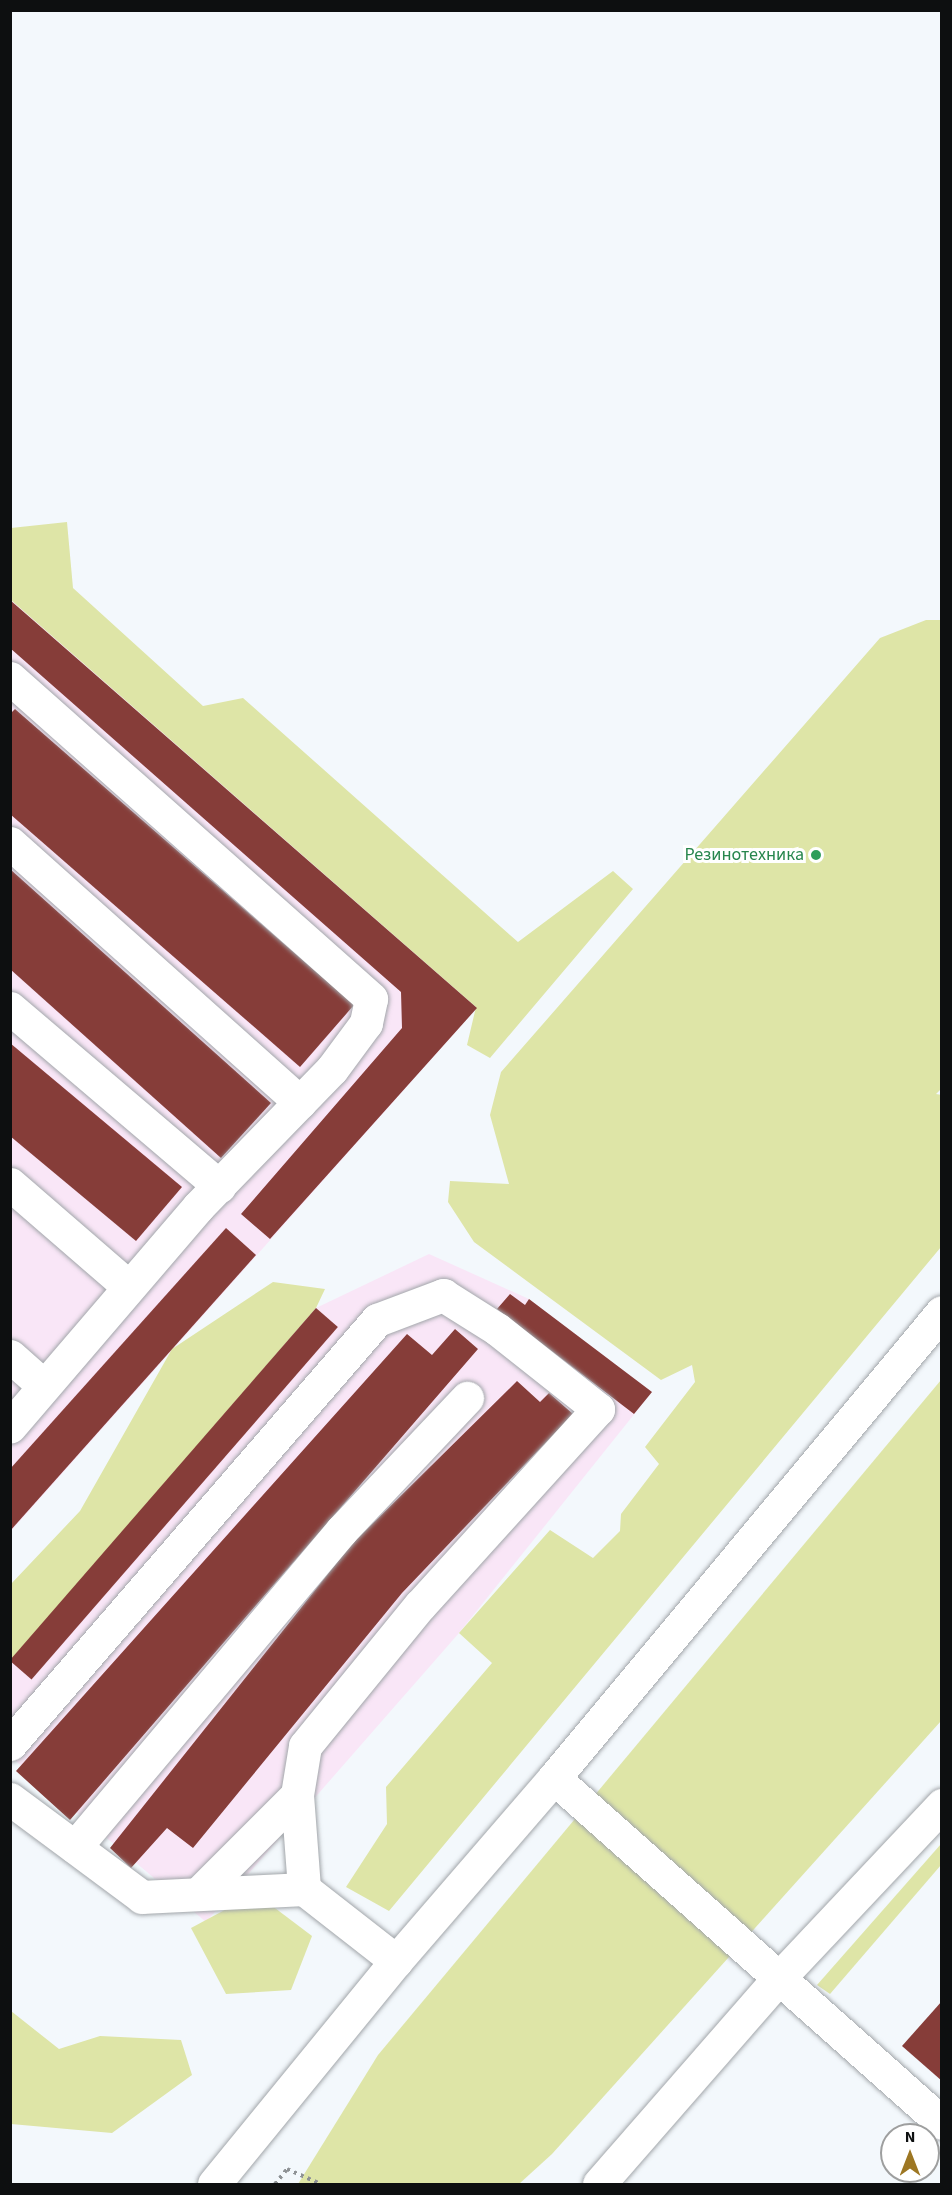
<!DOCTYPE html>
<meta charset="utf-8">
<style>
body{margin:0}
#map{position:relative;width:952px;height:2195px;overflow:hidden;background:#f3f8fc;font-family:"Source Sans 3",sans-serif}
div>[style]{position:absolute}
.industrial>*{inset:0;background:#f9e6f7}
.green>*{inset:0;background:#dee5a7}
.building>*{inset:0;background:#863d39;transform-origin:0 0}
.path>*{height:4px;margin-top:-2px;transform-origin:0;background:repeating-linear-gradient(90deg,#8e9295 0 3px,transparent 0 7.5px)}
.roads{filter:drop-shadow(0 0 2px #a2a6aa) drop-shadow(0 0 2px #a2a6aa)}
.minor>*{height:33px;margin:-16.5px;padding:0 16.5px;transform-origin:16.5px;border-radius:16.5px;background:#fff}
.dots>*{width:16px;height:16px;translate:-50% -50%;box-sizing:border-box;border:3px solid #fff;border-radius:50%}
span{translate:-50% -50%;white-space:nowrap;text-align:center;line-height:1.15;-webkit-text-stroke:6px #fff;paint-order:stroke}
.leisure-label{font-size:18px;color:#27864d}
.right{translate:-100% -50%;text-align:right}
.frame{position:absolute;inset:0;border:12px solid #0d0f10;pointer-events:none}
.north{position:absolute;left:880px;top:2123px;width:60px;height:60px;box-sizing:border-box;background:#fff;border:2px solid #9e9f9f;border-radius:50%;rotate:0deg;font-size:16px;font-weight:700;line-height:24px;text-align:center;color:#0d0f10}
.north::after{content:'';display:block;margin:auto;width:21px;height:27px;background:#9d7723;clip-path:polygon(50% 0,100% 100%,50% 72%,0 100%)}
</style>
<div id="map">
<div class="industrial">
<div style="clip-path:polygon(11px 600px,477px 1008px,11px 1531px)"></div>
<div style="clip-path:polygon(429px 1254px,529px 1299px,652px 1392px,459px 1633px,206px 1922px,11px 1757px,11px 1661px,316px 1308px)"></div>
</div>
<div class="green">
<div style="clip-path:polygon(67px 522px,73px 588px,203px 706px,243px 698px,518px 942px,613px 871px,633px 889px,490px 1058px,467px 1045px,476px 1007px,11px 600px,11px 528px)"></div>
<div style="clip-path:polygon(926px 620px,942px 620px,942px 1088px,936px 1094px,942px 1095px,941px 1247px,389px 1911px,346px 1887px,387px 1824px,386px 1787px,492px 1663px,459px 1633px,550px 1530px,593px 1558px,620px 1531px,621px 1514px,659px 1464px,645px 1447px,695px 1382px,692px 1365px,661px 1380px,474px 1242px,448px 1202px,450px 1181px,509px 1184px,490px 1115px,501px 1072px,880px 638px)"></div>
<div style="clip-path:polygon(273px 1282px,325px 1289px,316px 1308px,11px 1661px,11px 1584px,80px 1511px,172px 1349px)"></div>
<div style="clip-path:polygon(941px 1380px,941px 1721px,552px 2154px,519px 2184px,298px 2184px,378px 2055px)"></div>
<div style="clip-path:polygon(941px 1844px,941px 1865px,830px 1994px,817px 1985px)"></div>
<div style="clip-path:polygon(234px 1905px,271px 1905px,312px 1936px,291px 1990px,226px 1994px,191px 1928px)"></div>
<div style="clip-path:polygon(11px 2011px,59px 2049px,100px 2036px,181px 2040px,192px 2075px,112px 2133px,11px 2124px)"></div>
</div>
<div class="building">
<div style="clip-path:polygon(10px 600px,477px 1008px,270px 1239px,241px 1214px,402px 1028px,401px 992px,10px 648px)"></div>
<div style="clip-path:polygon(15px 709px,354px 1005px,300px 1067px,10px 814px,10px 714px)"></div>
<div style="clip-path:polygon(10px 869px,271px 1103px,221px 1158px,10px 969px)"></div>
<div style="clip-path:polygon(10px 1043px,182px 1187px,136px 1241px,10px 1136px)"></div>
<div style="clip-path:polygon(226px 1228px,256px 1255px,10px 1531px,10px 1469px)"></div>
<div style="clip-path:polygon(510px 1294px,525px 1305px,529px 1299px,652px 1392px,634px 1414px,497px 1309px)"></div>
<div style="left:316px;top:1308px;width:29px;height:467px;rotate:41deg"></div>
<div style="clip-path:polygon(455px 1329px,478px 1349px,70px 1820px,16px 1771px,407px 1334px,432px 1355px)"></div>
<div style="clip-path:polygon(517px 1381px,540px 1402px,549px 1393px,573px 1414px,402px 1593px,193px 1848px,167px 1828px,131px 1868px,110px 1848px,351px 1545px)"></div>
<div style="clip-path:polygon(942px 2001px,942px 2081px,902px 2046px)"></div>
</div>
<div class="path">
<div style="left:275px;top:2184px;width:19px;rotate:-51deg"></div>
<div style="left:287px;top:2169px;width:36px;rotate:24deg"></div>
</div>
<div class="roads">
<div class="minor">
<div style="left:10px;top:678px;width:483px;rotate:41.6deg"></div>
<div style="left:371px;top:999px;width:25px;rotate:102deg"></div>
<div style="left:366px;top:1023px;width:57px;rotate:126.5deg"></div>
<div style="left:332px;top:1069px;width:192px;rotate:134.2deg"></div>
<div style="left:198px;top:1207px;width:289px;rotate:130.6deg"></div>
<div style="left:10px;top:843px;width:389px;rotate:41.8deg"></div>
<div style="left:10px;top:1008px;width:275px;rotate:40.4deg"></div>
<div style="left:10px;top:1184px;width:157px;rotate:40.9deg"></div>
<div style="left:10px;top:1356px;width:45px;rotate:41.4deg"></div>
<div style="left:10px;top:1744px;width:561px;rotate:-49.12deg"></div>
<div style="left:377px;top:1320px;width:71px;rotate:-20.7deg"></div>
<div style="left:443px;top:1295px;width:64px;rotate:32.2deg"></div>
<div style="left:497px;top:1329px;width:129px;rotate:38.4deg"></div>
<div style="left:598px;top:1409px;width:265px;rotate:132.2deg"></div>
<div style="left:420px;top:1605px;width:182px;rotate:129.2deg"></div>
<div style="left:305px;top:1746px;width:50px;rotate:99.3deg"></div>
<div style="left:297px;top:1795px;width:94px;rotate:85.7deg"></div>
<div style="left:554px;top:1778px;width:519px;rotate:41.64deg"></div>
<div style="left:10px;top:1799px;width:164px;rotate:36.6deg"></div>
<div style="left:142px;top:1897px;width:162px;rotate:-2.8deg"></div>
<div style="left:304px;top:1889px;width:117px;rotate:38deg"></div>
<div style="left:75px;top:1847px;width:414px;rotate:-49.9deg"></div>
<div style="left:342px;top:1530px;width:182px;rotate:-46.6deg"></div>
<div style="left:198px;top:1894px;width:140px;rotate:-45deg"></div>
<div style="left:214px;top:2184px;width:288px;rotate:-50.8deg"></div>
<div style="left:396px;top:1961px;width:242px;rotate:-49.2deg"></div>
<div style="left:554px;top:1778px;width:606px;rotate:-50.22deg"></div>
<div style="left:599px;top:2184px;width:274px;rotate:-48.9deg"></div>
<div style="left:779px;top:1978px;width:238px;rotate:-46.7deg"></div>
</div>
</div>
<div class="dots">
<div style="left:816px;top:855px;background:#2e9e5b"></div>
</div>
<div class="leisure-label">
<span class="right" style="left:804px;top:855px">Резинотехника</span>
</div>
<div class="frame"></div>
<div class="north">N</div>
</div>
